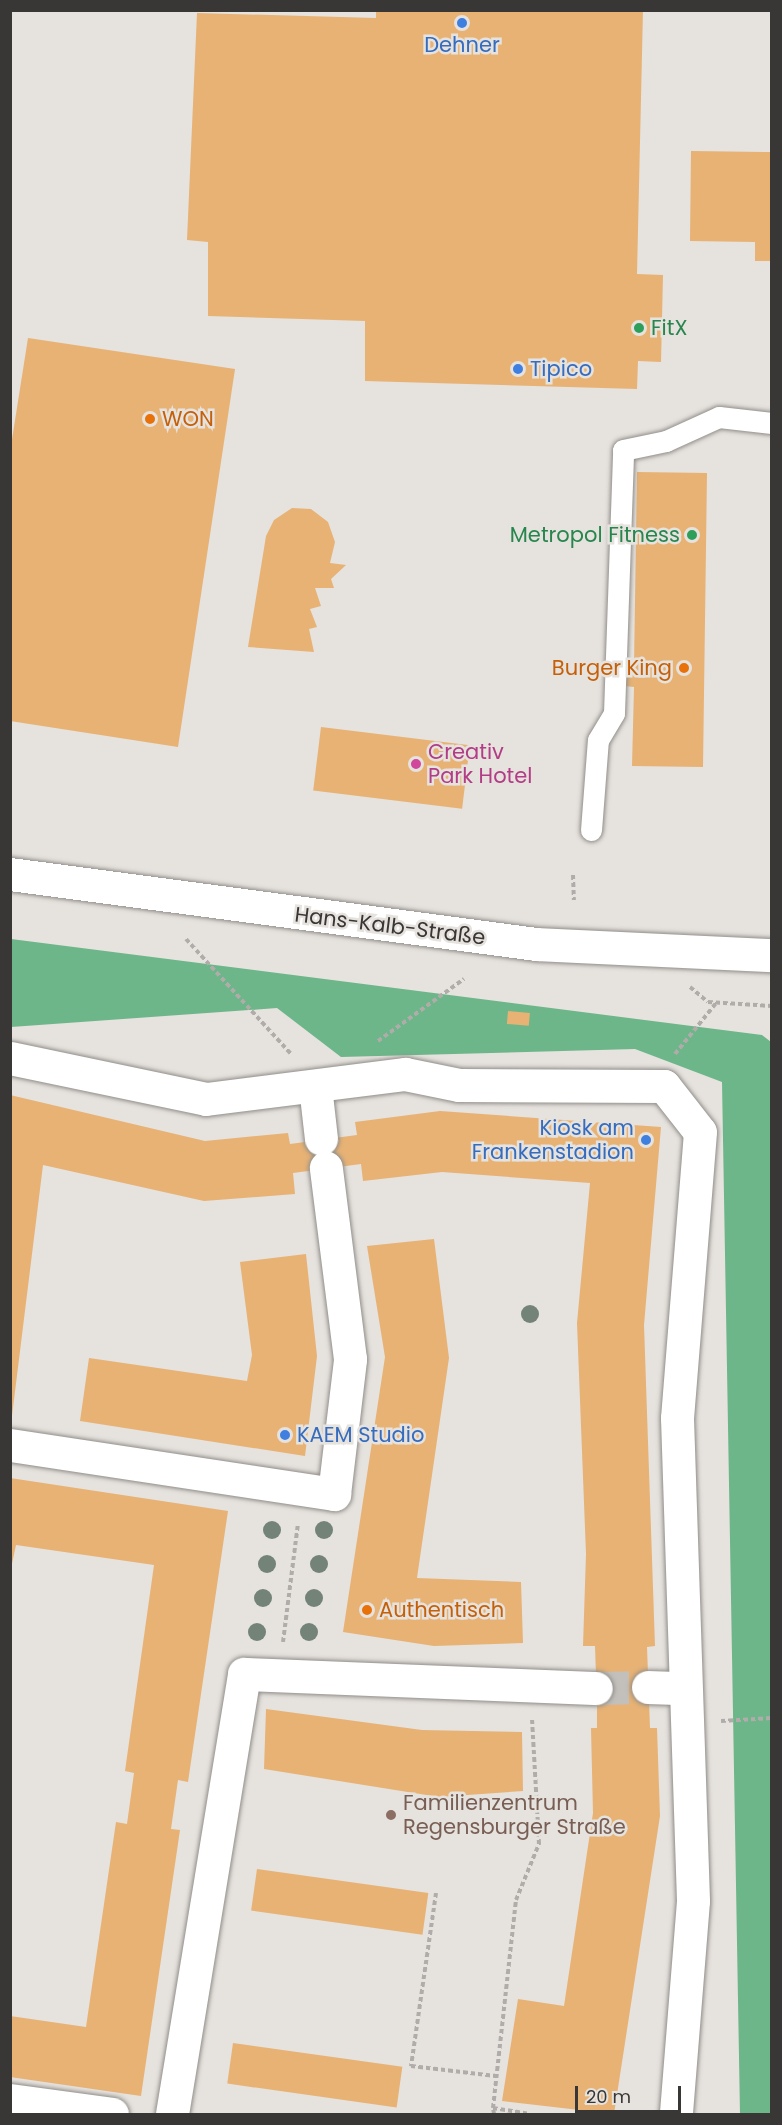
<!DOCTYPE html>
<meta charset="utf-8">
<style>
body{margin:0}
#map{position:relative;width:782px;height:2125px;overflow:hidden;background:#e6e2de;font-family:Poppins,sans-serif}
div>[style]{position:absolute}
.forest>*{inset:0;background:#6cb689}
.building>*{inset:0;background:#e7b274;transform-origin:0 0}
.street-tunnel>*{height:33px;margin-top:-16.5px;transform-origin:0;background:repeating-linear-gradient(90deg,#c3c0bc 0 33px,transparent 0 49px)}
.path>*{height:4px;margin-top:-2px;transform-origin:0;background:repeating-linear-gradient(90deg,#b0aca9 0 4.5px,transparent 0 7.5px)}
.roads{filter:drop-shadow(0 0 2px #918e8a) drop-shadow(0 0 2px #918e8a)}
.lane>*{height:21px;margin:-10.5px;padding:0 10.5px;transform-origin:10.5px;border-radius:10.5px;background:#fff}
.street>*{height:33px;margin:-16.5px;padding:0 16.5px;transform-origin:16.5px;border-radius:16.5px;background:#fff}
.secondary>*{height:33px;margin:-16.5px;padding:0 16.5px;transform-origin:16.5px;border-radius:16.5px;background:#fff}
.trees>*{width:18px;height:18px;margin:-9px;border-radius:50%;background:#738377}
.dots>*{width:16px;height:16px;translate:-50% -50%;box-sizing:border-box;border:3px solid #e6e2de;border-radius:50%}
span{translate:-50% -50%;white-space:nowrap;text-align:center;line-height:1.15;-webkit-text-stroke:5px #e6e2de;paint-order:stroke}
.shop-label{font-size:21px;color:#366cbe}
.left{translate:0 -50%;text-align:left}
.right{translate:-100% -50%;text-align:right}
.leisure-label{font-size:21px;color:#27864d}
.food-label{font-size:21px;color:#c56008}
.hotel-label{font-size:21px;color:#b23c85}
.street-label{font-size:21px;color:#393736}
.education-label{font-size:21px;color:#785e54}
.frame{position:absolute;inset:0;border:12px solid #393736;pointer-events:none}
.scale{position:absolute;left:575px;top:2086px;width:106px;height:27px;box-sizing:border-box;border:3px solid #393736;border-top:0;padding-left:8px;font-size:18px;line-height:21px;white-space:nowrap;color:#393736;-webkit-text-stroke:4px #e6e2de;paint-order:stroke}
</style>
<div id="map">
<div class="forest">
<div style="clip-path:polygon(11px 939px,762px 1035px,771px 1042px,771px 2114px,740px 2114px,722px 1082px,635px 1049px,341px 1057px,277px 1008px,11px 1027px)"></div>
</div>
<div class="building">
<div style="clip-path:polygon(376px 10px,643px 10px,637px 274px,663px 275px,661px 362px,638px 361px,637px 389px,365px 381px,365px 321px,208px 316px,208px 242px,187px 240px,197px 13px,376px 18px)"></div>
<div style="clip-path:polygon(691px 151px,771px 152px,771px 261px,755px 261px,755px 242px,690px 241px)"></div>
<div style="clip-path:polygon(28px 338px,235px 369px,178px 747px,10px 721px,10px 452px)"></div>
<div style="clip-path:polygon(637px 472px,707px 473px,703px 767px,632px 766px,634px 687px,624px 686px,624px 665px,634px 665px)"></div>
<div style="clip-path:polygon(292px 508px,311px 509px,328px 522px,335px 542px,330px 563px,346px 565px,331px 579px,334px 588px,315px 588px,321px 606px,310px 609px,317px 627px,309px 629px,314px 652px,248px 647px,266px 536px,274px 520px)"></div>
<div style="left:321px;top:727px;width:150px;height:64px;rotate:7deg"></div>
<div style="left:508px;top:1011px;width:22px;height:13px;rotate:5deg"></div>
<div style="clip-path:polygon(10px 1095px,205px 1141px,288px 1133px,290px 1144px,357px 1135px,355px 1122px,440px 1111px,661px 1127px,644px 1325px,655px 1646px,647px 1647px,650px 1728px,657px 1728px,660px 1816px,614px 2114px,502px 2101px,518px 1999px,564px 2006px,593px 1813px,591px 1728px,597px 1728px,597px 1707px,595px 1646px,583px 1646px,586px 1554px,577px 1323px,590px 1183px,442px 1172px,363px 1181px,361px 1164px,293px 1173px,295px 1194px,204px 1201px,43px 1165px,10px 1432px)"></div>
<div style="clip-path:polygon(434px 1239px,449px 1358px,417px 1578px,521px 1582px,523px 1643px,434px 1646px,343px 1632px,385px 1357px,367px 1246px)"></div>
<div style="clip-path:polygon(306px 1254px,317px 1356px,305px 1456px,80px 1421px,89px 1358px,247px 1381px,252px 1355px,240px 1262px)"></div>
<div style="clip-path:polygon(10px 1478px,228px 1511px,188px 1782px,178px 1780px,171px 1829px,180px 1830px,141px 2096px,10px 2077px,10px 2016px,86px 2027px,116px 1822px,127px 1824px,134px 1773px,125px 1771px,154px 1565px,16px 1545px,10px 1573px)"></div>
<div style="clip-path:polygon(266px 1709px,422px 1730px,522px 1732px,523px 1791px,439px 1797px,264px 1769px)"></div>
<div style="left:257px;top:1869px;width:173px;height:42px;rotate:8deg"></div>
<div style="left:233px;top:2043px;width:171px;height:41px;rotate:8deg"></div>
</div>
<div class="street-tunnel">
<div style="left:596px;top:1688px;width:52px;rotate:-1.1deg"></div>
</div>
<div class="path">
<div style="left:573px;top:875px;width:25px;rotate:88deg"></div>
<div style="left:186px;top:939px;width:156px;rotate:47.6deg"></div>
<div style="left:690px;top:987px;width:23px;rotate:40deg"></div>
<div style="left:708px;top:1002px;width:64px;rotate:3.6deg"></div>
<div style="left:378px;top:1041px;width:106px;rotate:-35.8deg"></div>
<div style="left:675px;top:1054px;width:67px;rotate:-51.1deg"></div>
<div style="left:283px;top:1642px;width:119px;rotate:-82.8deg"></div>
<div style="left:721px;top:1721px;width:51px;rotate:-3.4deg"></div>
<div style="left:436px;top:1893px;width:175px;rotate:98.2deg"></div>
<div style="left:411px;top:2066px;width:85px;rotate:6.8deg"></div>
<div style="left:493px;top:2108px;width:209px;rotate:-83.7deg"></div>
<div style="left:516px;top:1900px;width:61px;rotate:-67.7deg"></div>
<div style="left:539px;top:1844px;width:125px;rotate:-93.2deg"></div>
<div style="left:494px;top:2114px;width:6px;rotate:-99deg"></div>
<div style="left:493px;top:2108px;width:36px;rotate:9deg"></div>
</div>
<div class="roads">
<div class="lane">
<div style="left:591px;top:830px;width:90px;rotate:-85.6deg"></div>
<div style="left:598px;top:740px;width:31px;rotate:-59deg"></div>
<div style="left:614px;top:713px;width:263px;rotate:-88deg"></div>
<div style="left:623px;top:450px;width:44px;rotate:-11.8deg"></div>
<div style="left:666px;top:441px;width:58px;rotate:-24.4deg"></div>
<div style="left:719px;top:417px;width:53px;rotate:6.5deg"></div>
</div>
<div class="street">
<div style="left:10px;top:1058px;width:200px;rotate:11.8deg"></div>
<div style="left:206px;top:1099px;width:201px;rotate:-7.2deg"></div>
<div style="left:405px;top:1074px;width:55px;rotate:11.5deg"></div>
<div style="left:459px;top:1085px;width:205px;rotate:0.3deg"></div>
<div style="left:664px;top:1086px;width:58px;rotate:52deg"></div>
<div style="left:700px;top:1132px;width:287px;rotate:94.6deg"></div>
<div style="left:677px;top:1418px;width:483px;rotate:88.1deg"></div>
<div style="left:693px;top:1901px;width:214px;rotate:94.6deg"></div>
<div style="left:315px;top:1086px;width:53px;rotate:83.5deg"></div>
<div style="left:10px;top:1445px;width:328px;rotate:8.6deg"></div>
<div style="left:334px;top:1494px;width:136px;rotate:-83.2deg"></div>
<div style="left:350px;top:1359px;width:193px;rotate:-97.2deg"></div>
<div style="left:648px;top:1687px;width:35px;rotate:2deg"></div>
<div style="left:10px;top:2100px;width:103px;rotate:7.8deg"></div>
<div style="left:172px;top:2114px;width:446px;rotate:-80.7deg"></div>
<div style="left:244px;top:1674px;width:352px;rotate:2.3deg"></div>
</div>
<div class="secondary">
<div style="left:10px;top:874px;width:531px;rotate:7.58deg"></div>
<div style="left:536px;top:944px;width:236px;rotate:2.7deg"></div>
</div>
</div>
<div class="trees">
<div style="left:530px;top:1314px"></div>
<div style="left:272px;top:1530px"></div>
<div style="left:324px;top:1530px"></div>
<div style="left:267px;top:1564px"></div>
<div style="left:319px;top:1564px"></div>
<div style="left:263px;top:1598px"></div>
<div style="left:314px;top:1598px"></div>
<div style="left:257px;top:1632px"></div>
<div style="left:309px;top:1632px"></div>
</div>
<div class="dots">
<div style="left:462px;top:23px;background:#3f7fe0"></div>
<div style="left:639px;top:328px;background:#2e9e5b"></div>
<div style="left:518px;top:369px;background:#3f7fe0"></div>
<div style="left:150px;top:419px;background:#e8710a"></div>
<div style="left:692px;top:535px;background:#2e9e5b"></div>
<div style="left:684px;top:668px;background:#e8710a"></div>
<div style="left:416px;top:764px;background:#d1479c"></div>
<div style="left:646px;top:1140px;background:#3f7fe0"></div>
<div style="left:285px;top:1435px;background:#3f7fe0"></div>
<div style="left:367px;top:1610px;background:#e8710a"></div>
<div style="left:391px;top:1815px;background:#8d6e63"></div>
</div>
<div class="shop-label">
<span style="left:462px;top:45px">Dehner</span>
<span class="left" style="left:530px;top:369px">Tipico</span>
<span class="right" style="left:634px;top:1140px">Kiosk am<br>Frankenstadion</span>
<span class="left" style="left:297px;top:1435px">KAEM Studio</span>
</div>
<div class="leisure-label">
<span class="left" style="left:651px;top:328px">FitX</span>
<span class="right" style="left:680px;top:535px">Metropol Fitness</span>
</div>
<div class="food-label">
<span class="left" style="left:162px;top:419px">WON</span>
<span class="right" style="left:672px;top:668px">Burger King</span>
<span class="left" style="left:379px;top:1610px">Authentisch</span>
</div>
<div class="hotel-label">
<span class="left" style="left:428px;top:764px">Creativ<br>Park Hotel</span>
</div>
<div class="street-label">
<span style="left:390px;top:926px;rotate:7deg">Hans-Kalb-Straße</span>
</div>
<div class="education-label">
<span class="left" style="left:403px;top:1815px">Familienzentrum<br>Regensburger Straße</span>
</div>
<div class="frame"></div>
<div class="scale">20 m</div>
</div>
